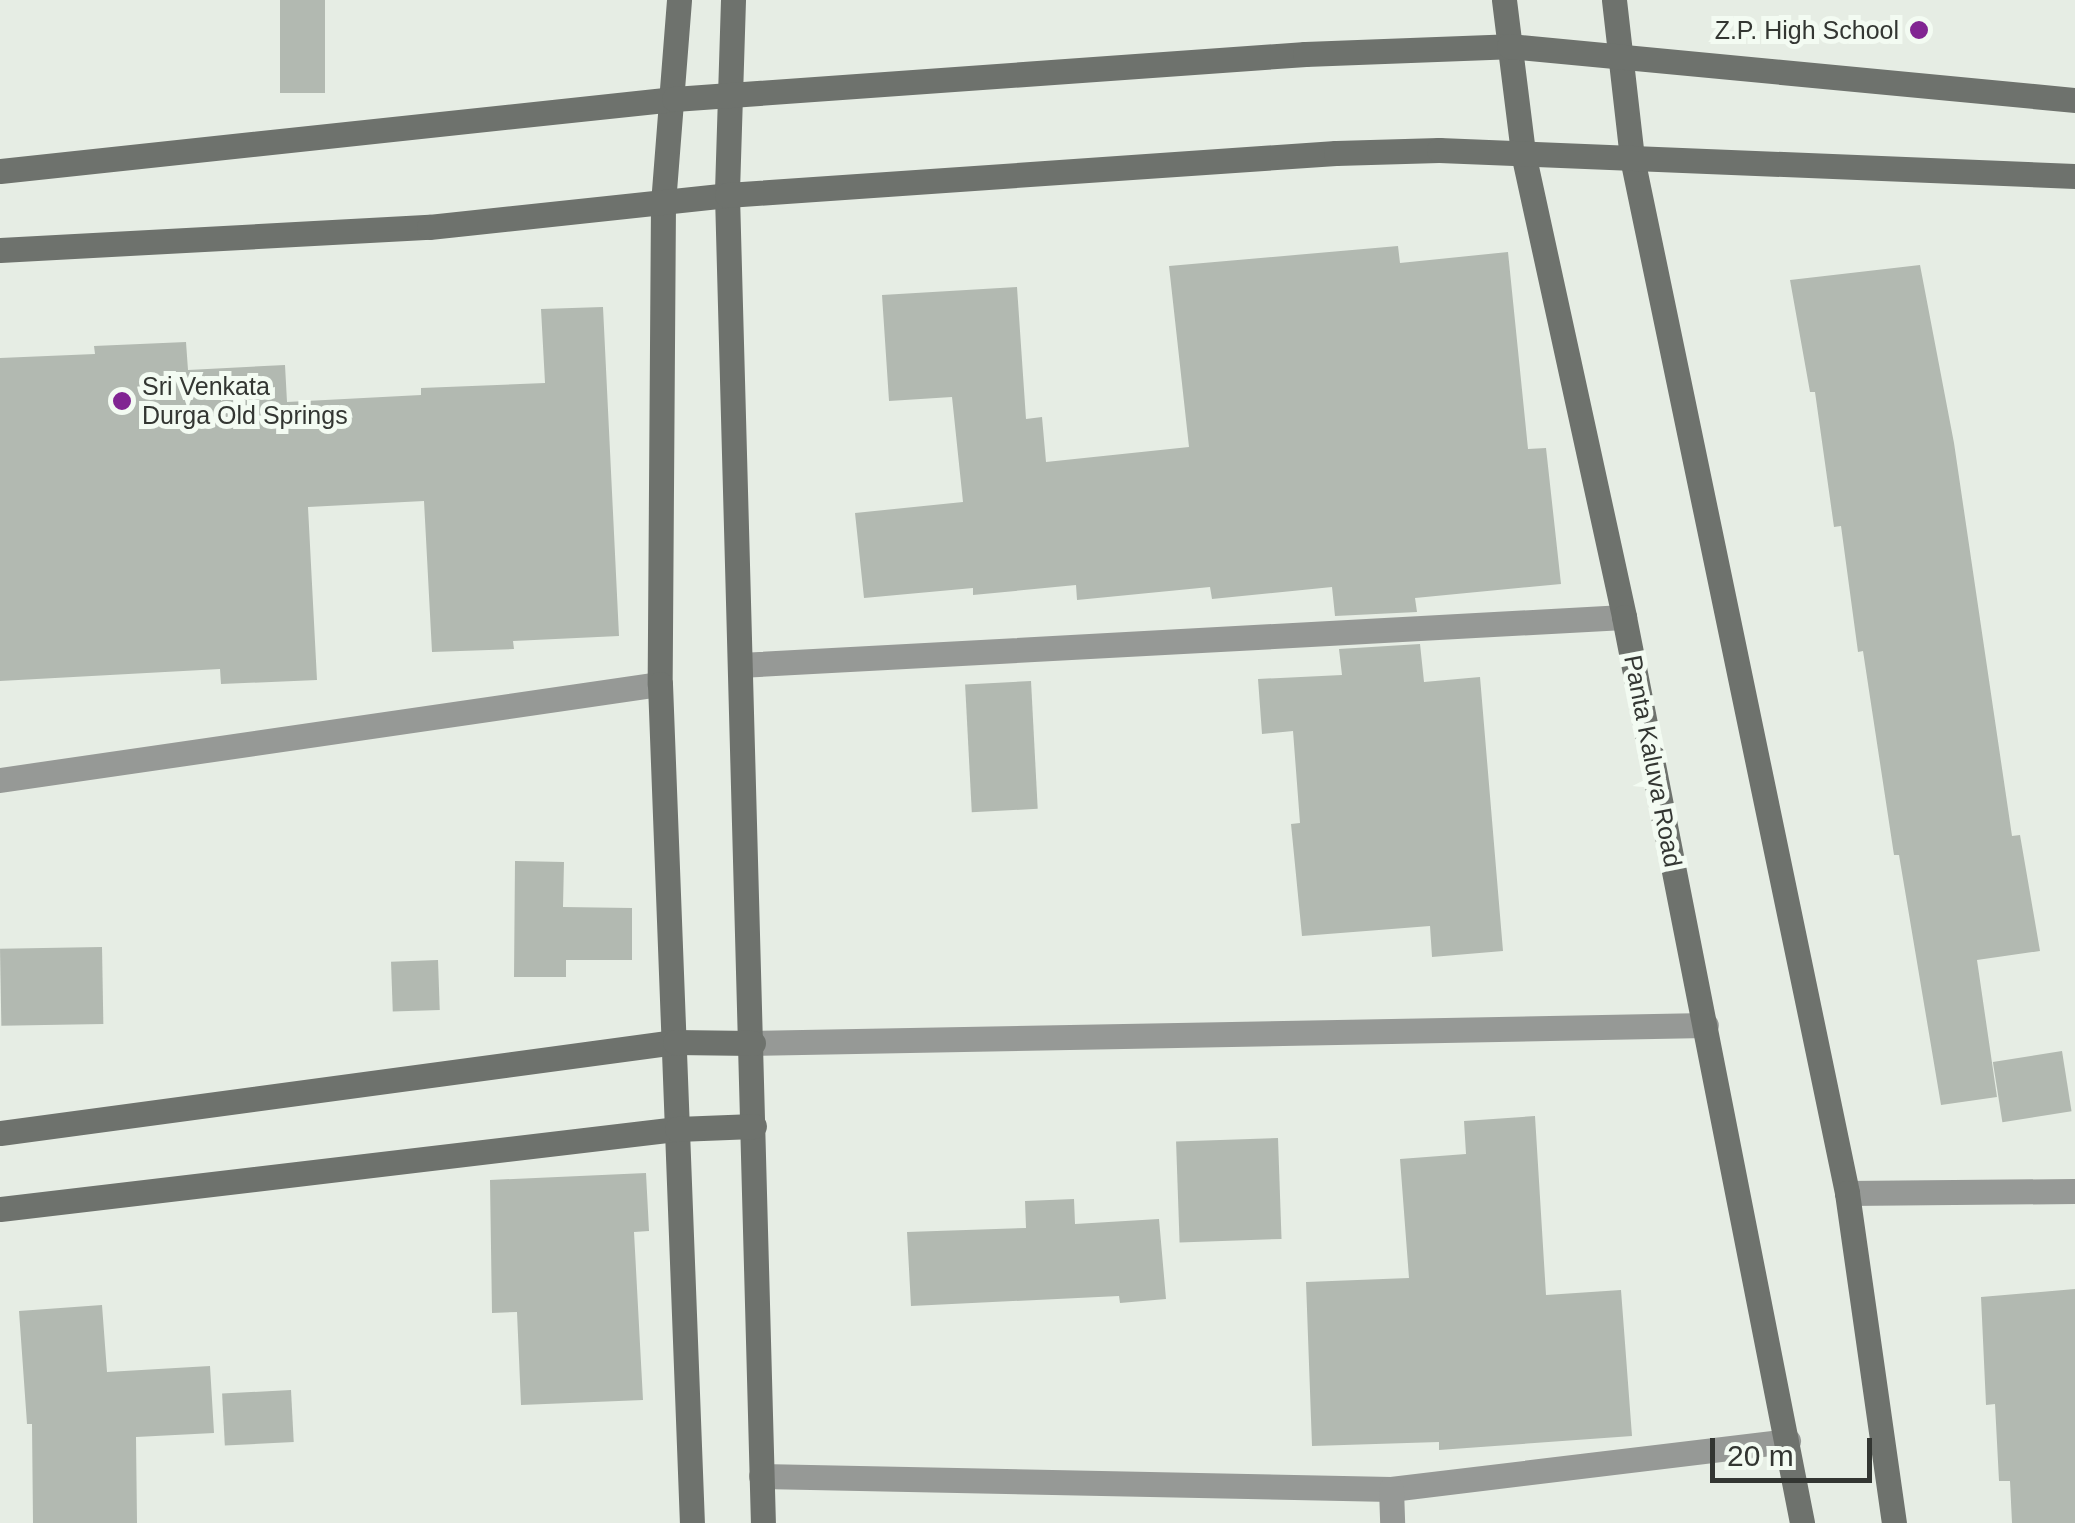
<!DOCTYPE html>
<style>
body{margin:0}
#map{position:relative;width:2075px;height:1523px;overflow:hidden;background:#e6ede4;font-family:Helvetica,sans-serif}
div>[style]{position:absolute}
.building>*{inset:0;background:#b2b9b1;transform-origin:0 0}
.street>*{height:25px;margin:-12.5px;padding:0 12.5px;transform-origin:12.5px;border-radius:12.5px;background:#969996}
.secondary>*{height:25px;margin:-12.5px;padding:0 12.5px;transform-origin:12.5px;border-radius:12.5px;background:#6e726d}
.dots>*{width:28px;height:28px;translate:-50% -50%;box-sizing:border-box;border:5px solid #f3fbf2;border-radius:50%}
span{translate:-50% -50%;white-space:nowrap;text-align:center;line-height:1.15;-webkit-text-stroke:10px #f3fbf2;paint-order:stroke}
.poi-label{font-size:25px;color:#333632}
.right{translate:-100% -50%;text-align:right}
.left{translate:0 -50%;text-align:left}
.street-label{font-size:25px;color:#333632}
.scale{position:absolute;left:1710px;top:1438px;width:162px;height:45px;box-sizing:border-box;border:5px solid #333632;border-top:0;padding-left:12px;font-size:30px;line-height:35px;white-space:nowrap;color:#333632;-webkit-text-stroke:8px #f3fbf2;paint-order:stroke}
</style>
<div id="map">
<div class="building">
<div style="left:280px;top:0;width:45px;height:93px"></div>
<div style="clip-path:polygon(1398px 246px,1400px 263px,1508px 252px,1528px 449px,1546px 448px,1561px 584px,1415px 598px,1417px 612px,1335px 616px,1332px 587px,1212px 599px,1210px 587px,1077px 600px,1076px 585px,973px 595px,973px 588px,864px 598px,855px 513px,963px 502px,952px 397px,889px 401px,882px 295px,1017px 287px,1026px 419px,1042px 417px,1046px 462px,1189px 447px,1169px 266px)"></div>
<div style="clip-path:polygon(1920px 265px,1954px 443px,2012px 836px,2020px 835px,2040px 951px,1977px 960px,1997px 1097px,1941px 1105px,1899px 855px,1894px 855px,1863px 651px,1858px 652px,1841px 526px,1834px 527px,1815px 392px,1810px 392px,1790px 280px)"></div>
<div style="clip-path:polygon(603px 307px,619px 636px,513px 641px,514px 649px,432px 652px,424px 501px,308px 507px,317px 680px,221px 684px,220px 669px,0 681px,0 358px,95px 354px,94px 346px,186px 342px,188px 370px,285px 365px,287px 402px,421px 395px,421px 388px,545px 383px,541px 309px)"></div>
<div style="clip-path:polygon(1420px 644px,1424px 682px,1480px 677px,1503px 951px,1432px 957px,1430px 926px,1302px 936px,1291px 824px,1300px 823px,1293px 731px,1262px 734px,1258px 679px,1342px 675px,1339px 649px)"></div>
<div style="left:1031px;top:681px;width:128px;height:66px;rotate:87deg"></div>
<div style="clip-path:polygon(515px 861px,564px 862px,563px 907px,632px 908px,632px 960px,566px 960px,566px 977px,514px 977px)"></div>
<div style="left:102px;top:947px;width:77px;height:102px;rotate:89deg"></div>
<div style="left:438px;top:960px;width:50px;height:47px;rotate:88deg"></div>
<div style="left:2062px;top:1051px;width:61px;height:70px;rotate:81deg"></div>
<div style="clip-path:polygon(1535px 1116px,1546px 1295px,1621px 1290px,1632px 1436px,1439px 1450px,1439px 1442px,1312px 1446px,1306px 1282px,1409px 1278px,1400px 1159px,1466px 1154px,1464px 1121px)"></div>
<div style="left:1278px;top:1138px;width:101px;height:102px;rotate:88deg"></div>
<div style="clip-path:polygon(646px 1173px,649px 1231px,634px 1232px,643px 1400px,521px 1405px,517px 1312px,492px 1313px,490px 1180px)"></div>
<div style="clip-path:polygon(1074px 1199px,1075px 1224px,1159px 1219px,1166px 1299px,1120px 1303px,1119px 1296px,911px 1306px,907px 1232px,1026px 1228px,1025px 1201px)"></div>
<div style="clip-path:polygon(2075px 1289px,2075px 1523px,2012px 1523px,2010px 1481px,1999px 1481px,1995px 1404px,1986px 1405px,1981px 1297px)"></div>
<div style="clip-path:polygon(102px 1305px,107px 1372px,210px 1366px,214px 1433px,136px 1437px,137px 1523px,33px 1523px,32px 1424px,27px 1424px,19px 1311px)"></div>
<div style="left:291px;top:1390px;width:52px;height:69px;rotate:87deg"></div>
</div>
<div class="street">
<div style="left:740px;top:665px;width:885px;rotate:-3.11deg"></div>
<div style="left:0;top:780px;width:667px;rotate:-8.28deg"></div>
<div style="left:753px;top:1043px;width:953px;rotate:-1.08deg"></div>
<div style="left:1847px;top:1193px;width:228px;rotate:-0.5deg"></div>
<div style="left:761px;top:1476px;width:630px;rotate:1.18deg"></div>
<div style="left:1391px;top:1489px;width:400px;rotate:-6.9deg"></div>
<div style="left:1391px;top:1489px;width:34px;rotate:88deg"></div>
</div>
<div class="secondary">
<div style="left:679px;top:0;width:204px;rotate:94.5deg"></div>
<div style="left:663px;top:203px;width:481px;rotate:90.4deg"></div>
<div style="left:660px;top:684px;width:840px;rotate:87.82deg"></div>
<div style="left:733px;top:0;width:195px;rotate:91.8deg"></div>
<div style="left:727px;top:195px;width:1328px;rotate:88.45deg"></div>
<div style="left:1504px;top:0;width:154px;rotate:82.9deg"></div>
<div style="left:1523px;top:153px;width:475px;rotate:77.7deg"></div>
<div style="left:1624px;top:617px;width:923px;rotate:78.88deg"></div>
<div style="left:1614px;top:0;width:159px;rotate:83.5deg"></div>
<div style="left:1632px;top:158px;width:1057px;rotate:78.26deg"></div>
<div style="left:1847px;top:1193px;width:333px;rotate:81.9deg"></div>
<div style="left:0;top:171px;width:678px;rotate:-6.1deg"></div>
<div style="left:674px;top:99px;width:633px;rotate:-4.08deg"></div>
<div style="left:1305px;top:54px;width:204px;rotate:-2.2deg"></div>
<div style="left:1509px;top:46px;width:569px;rotate:5.45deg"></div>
<div style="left:0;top:250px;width:430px;rotate:-3.1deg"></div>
<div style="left:429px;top:227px;width:300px;rotate:-6.1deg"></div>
<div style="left:727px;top:195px;width:610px;rotate:-3.95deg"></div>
<div style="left:1336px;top:153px;width:103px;rotate:-1.7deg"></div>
<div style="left:1439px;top:150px;width:637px;rotate:2.34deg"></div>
<div style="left:0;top:1133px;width:681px;rotate:-7.68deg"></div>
<div style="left:675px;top:1042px;width:78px;rotate:0.7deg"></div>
<div style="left:0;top:1209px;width:682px;rotate:-6.74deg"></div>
<div style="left:677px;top:1129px;width:77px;rotate:-2.2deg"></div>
</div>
<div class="dots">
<div style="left:1919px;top:30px;background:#812592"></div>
<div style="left:122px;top:401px;background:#812592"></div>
</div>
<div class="poi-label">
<span class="right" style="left:1899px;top:30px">Z.P. High School</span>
<span class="left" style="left:142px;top:401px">Sri Venkata<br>Durga Old Springs</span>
</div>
<div class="street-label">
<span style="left:1653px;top:761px;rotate:79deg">Panta Kaluva Road</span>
</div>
<div class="scale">20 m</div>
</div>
